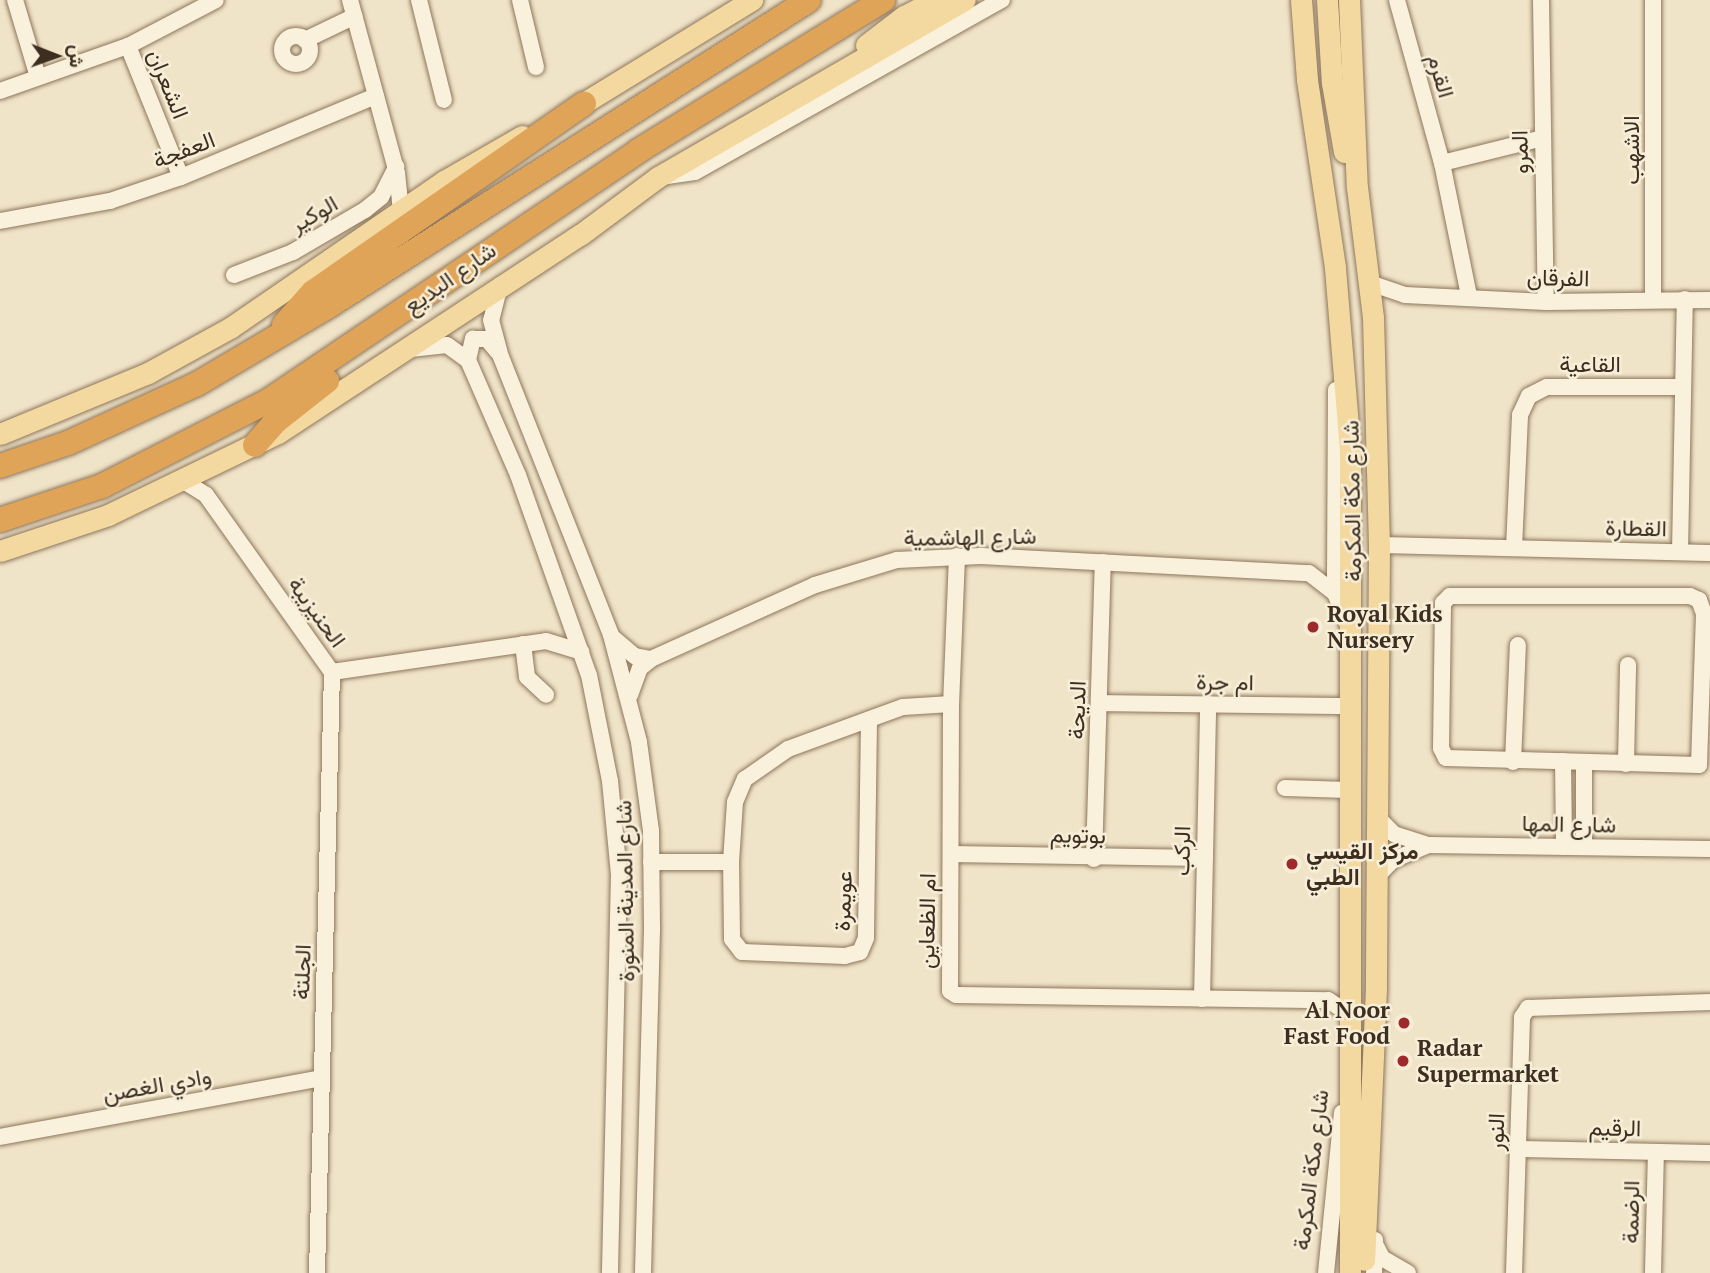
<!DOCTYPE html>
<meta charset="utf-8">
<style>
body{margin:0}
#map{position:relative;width:1710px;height:1273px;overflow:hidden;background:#f0e4c8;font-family:"PT Serif",Vazirmatn,serif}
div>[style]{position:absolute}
.roads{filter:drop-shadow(0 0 2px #8d765c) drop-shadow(0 0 2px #8d765c)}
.minor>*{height:16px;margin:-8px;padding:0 8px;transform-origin:8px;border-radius:8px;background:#faf1dc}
.minor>.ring{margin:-8px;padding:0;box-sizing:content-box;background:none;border:16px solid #faf1dc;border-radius:50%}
.major>*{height:21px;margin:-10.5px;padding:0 10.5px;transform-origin:10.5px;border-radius:10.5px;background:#f3d9a0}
.highway>*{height:24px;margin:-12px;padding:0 12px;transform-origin:12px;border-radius:12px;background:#e0a458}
.dots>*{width:19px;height:19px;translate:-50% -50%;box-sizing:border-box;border:4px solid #f7eed8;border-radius:50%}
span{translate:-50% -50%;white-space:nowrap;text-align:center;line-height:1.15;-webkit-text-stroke:5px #f7eed8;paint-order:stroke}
.street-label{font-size:23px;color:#3d2e20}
.poi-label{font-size:23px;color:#3d2e20;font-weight:700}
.left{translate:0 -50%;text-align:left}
.right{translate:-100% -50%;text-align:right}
.north{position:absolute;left:21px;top:21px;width:70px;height:70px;-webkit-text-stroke:5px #f7eed8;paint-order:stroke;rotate:91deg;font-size:19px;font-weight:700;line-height:28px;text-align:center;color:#3d2e20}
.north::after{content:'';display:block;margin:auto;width:24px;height:32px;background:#3d2e20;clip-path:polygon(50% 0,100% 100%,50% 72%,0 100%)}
</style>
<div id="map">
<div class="roads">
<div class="minor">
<div style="left:15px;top:0;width:80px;rotate:73.4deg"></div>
<div style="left:350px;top:0;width:179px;rotate:74.8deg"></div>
<div style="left:397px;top:173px;width:39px;rotate:84deg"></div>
<div style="left:419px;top:0;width:103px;rotate:76deg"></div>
<div style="left:520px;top:0;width:69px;rotate:76.6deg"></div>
<div style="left:1397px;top:0;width:169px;rotate:74.6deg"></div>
<div style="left:1442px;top:163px;width:136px;rotate:78.5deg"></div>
<div style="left:1541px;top:0;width:302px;rotate:89.1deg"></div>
<div style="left:1653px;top:0;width:300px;rotate:90deg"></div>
<div class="ring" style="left:282px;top:36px;width:12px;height:12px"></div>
<div style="left:305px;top:40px;width:55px;rotate:-25.6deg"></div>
<div style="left:128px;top:46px;width:141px;rotate:68deg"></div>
<div style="left:0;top:91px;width:136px;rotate:-19.4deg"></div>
<div style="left:128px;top:46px;width:99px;rotate:-27.6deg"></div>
<div style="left:1442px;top:163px;width:103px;rotate:-14deg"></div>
<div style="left:660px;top:177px;width:35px;rotate:-8deg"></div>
<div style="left:695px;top:172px;width:352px;rotate:-29.3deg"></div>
<div style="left:0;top:221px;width:112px;rotate:-10.3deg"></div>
<div style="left:110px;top:201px;width:75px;rotate:-18.7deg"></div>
<div style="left:181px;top:177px;width:211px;rotate:-22.6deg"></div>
<div style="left:234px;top:275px;width:63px;rotate:-21.3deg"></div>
<div style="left:293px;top:252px;width:83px;rotate:-30.3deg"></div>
<div style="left:365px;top:210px;width:21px;rotate:-39deg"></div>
<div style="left:381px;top:197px;width:34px;rotate:-63deg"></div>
<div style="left:1370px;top:283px;width:37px;rotate:19deg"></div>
<div style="left:1405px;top:295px;width:141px;rotate:2.8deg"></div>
<div style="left:1546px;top:302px;width:164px;rotate:-0.7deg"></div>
<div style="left:500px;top:285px;width:36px;rotate:104deg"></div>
<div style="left:491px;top:320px;width:38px;rotate:75deg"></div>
<div style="left:501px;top:357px;width:299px;rotate:68.4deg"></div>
<div style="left:611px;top:635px;width:111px;rotate:75.3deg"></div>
<div style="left:639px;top:742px;width:90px;rotate:82.3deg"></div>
<div style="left:651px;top:831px;width:98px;rotate:89.4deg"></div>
<div style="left:652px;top:929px;width:344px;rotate:91.5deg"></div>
<div style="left:410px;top:349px;width:37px;rotate:-6deg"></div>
<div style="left:447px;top:345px;width:26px;rotate:36deg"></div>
<div style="left:468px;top:360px;width:125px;rotate:66.5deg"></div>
<div style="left:518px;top:475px;width:212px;rotate:70.5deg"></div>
<div style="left:589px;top:675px;width:108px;rotate:78.8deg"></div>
<div style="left:610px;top:781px;width:93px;rotate:84.5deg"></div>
<div style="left:619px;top:874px;width:399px;rotate:91.3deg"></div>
<div style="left:468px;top:360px;width:22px;rotate:-77deg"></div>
<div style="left:473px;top:339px;width:14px"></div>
<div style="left:487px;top:339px;width:17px;rotate:50deg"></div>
<div style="left:1336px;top:390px;width:203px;rotate:90.3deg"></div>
<div style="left:1335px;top:593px;width:37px;rotate:68deg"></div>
<div style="left:182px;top:480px;width:28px;rotate:32deg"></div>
<div style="left:206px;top:495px;width:217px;rotate:54.6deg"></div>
<div style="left:1379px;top:545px;width:331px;rotate:1.4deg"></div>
<div style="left:1514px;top:548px;width:133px;rotate:-87.4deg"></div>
<div style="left:1520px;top:415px;width:21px;rotate:-65deg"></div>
<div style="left:1529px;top:396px;width:20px;rotate:-27deg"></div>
<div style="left:1547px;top:387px;width:135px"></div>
<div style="left:1680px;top:552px;width:253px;rotate:-88.9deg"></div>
<div style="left:957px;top:556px;width:148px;rotate:92.3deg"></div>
<div style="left:951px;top:704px;width:287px;rotate:90.2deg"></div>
<div style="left:950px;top:991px;width:7px;rotate:34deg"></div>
<div style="left:956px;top:995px;width:372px;rotate:0.8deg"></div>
<div style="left:1328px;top:1000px;width:27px;rotate:34deg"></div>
<div style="left:1450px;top:596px;width:240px"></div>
<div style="left:1690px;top:596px;width:10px;rotate:24deg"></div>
<div style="left:1699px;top:600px;width:15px;rotate:70deg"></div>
<div style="left:1704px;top:614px;width:151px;rotate:91.9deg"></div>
<div style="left:1699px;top:765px;width:253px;rotate:-178.4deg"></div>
<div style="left:1446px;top:758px;width:11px;rotate:-117deg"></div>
<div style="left:1441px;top:748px;width:145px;rotate:-89.2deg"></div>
<div style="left:1443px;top:603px;width:10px;rotate:-45deg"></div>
<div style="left:612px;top:637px;width:30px;rotate:40deg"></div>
<div style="left:635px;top:656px;width:16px;rotate:11deg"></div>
<div style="left:523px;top:644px;width:33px;rotate:83deg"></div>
<div style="left:527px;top:677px;width:26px;rotate:43deg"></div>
<div style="left:332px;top:672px;width:216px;rotate:-8.2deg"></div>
<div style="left:546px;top:641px;width:37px;rotate:17deg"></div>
<div style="left:630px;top:695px;width:29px;rotate:-70deg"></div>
<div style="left:640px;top:668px;width:14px;rotate:-39deg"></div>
<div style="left:651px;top:659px;width:180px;rotate:-24.3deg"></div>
<div style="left:815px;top:585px;width:86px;rotate:-17deg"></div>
<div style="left:897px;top:560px;width:84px;rotate:-2.7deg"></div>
<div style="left:981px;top:556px;width:328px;rotate:3deg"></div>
<div style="left:1309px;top:573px;width:33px;rotate:38deg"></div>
<div style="left:1101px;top:703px;width:248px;rotate:0.7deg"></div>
<div style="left:869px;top:720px;width:218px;rotate:90.8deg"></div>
<div style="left:866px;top:938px;width:15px;rotate:113deg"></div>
<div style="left:860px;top:952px;width:16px;rotate:165deg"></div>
<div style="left:845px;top:956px;width:103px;rotate:-177.8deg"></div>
<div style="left:742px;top:952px;width:16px;rotate:-128deg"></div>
<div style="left:732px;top:939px;width:77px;rotate:-90.7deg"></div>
<div style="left:731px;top:862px;width:60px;rotate:-86.2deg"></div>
<div style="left:735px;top:802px;width:25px;rotate:-67deg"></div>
<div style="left:745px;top:779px;width:52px;rotate:-34.9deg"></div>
<div style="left:788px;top:749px;width:122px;rotate:-20.1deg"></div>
<div style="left:903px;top:707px;width:48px;rotate:-3.6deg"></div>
<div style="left:1563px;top:761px;width:86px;rotate:89.3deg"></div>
<div style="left:1513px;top:762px;width:117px;rotate:-87.6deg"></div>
<div style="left:1584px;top:764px;width:83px;rotate:90deg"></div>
<div style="left:1626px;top:764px;width:99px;rotate:-88.8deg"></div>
<div style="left:1285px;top:788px;width:63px;rotate:1.8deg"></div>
<div style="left:1380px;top:820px;width:20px;rotate:45deg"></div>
<div style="left:1394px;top:834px;width:36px;rotate:18deg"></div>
<div style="left:1428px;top:845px;width:282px;rotate:0.8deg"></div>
<div style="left:951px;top:854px;width:254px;rotate:0.9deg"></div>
<div style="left:1094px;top:859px;width:297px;rotate:-88.3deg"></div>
<div style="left:651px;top:862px;width:80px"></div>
<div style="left:1378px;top:875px;width:21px;rotate:-45deg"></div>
<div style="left:1393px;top:860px;width:38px;rotate:-23deg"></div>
<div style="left:1202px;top:999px;width:295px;rotate:-88.8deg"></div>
<div style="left:0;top:1137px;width:327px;rotate:-10.4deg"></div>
<div style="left:1519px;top:1149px;width:191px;rotate:1.2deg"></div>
<div style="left:1375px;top:1244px;width:16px;rotate:63deg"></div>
<div style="left:1382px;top:1258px;width:30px;rotate:30deg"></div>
<div style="left:317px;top:1273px;width:601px;rotate:-88.57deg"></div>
<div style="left:1326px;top:1273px;width:161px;rotate:-84.3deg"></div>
<div style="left:1374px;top:1273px;width:33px;rotate:-88deg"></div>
<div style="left:1514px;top:1273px;width:256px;rotate:-88.2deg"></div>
<div style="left:1522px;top:1017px;width:11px;rotate:-56deg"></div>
<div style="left:1528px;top:1008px;width:182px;rotate:-1.9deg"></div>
<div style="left:1653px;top:1273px;width:121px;rotate:-88.6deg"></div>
</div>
<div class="major">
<div style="left:1301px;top:0;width:80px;rotate:85.7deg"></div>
<div style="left:1307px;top:80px;width:190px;rotate:81.5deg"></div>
<div style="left:1335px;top:268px;width:183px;rotate:85.3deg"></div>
<div style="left:1350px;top:450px;width:823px;rotate:90deg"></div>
<div style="left:1327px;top:0;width:83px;rotate:86.6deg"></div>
<div style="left:1332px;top:83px;width:70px;rotate:80.1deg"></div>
<div style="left:1349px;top:0;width:187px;rotate:87.6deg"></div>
<div style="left:1357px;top:187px;width:131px;rotate:83deg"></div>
<div style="left:1373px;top:317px;width:228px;rotate:88.5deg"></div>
<div style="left:1379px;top:545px;width:443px;rotate:90.4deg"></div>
<div style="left:1376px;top:988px;width:272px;rotate:92.5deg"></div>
<div style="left:866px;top:45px;width:48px;rotate:-37.3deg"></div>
<div style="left:904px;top:16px;width:36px;rotate:-27deg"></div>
<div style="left:569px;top:112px;width:215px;rotate:-31.5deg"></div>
<div style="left:0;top:434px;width:160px;rotate:-22.4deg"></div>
<div style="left:148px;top:373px;width:94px;rotate:-28.8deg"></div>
<div style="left:230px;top:328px;width:260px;rotate:-34.5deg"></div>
<div style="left:444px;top:181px;width:90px;rotate:-30deg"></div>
<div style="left:0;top:551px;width:114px;rotate:-18.4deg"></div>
<div style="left:108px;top:515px;width:189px;rotate:-25.8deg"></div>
<div style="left:278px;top:433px;width:361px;rotate:-33.3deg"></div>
<div style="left:580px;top:235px;width:97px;rotate:-36.6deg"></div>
<div style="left:658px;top:177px;width:354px;rotate:-30deg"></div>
</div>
<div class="highway">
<div style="left:284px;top:325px;width:44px;rotate:-48.7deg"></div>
<div style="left:313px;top:292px;width:330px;rotate:-34.8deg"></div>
<div style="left:255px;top:445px;width:32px;rotate:-49deg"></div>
<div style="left:276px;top:421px;width:65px;rotate:-38.1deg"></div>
<div style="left:0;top:466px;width:72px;rotate:-18.7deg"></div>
<div style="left:68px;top:443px;width:142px;rotate:-24.6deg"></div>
<div style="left:197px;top:384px;width:151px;rotate:-30.6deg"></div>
<div style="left:327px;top:307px;width:571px;rotate:-32.49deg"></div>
<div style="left:0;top:520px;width:108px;rotate:-18.4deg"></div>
<div style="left:102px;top:486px;width:186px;rotate:-27.1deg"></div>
<div style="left:268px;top:401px;width:447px;rotate:-34deg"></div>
<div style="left:638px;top:151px;width:288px;rotate:-31.6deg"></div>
</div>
</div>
<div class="dots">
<div style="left:1313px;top:627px;background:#9e2a2b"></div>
<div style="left:1292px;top:864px;background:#9e2a2b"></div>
<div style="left:1404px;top:1023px;background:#9e2a2b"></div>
<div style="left:1403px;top:1061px;background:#9e2a2b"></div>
</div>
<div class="street-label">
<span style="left:1441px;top:76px;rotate:74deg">القرم</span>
<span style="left:168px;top:84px;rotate:68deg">الشعران</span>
<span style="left:184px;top:150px;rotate:-21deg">العفجة</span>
<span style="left:1631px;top:150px;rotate:-90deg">الاشهب</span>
<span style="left:1520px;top:152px;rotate:-91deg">المرو</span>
<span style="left:314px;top:214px;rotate:-30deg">الوكير</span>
<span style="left:450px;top:278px;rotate:-35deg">شارع البديع</span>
<span style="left:1558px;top:278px;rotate:1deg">الفرقان</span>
<span style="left:1590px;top:364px">القاعية</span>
<span style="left:1352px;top:501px;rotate:-91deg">شارع مكة المكرمة</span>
<span style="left:1636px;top:528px;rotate:1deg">القطارة</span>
<span style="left:970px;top:537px;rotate:-1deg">شارع الهاشمية</span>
<span style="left:317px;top:612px;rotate:54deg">الحنيزيبة</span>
<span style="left:1225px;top:682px;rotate:1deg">ام جرة</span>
<span style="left:1077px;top:710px;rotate:-88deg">الديحة</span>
<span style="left:1569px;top:824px;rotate:1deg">شارع المها</span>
<span style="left:1078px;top:835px;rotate:1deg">بوتويم</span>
<span style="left:1182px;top:851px;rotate:-89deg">الركب</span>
<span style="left:625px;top:891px;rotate:-91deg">شارع المدينة المنورة</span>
<span style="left:843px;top:901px;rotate:-88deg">عويمرة</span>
<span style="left:927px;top:921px;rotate:-89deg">ام الظعاين</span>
<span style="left:302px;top:972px;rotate:-88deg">الجلتة</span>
<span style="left:157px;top:1085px;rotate:-10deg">وادي الغصن</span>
<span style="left:1615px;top:1128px;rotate:1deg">الرقيم</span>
<span style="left:1496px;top:1132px;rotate:-88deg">النور</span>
<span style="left:1311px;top:1170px;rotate:-83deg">شارع مكة المكرمة</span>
<span style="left:1631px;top:1212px;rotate:-89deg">الرضمة</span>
</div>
<div class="poi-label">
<span class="left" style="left:1327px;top:627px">Royal Kids<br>Nursery</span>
<span class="left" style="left:1306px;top:864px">مركز القيسي<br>الطبي</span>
<span class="right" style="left:1390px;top:1023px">Al Noor<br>Fast Food</span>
<span class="left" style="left:1417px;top:1061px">Radar<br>Supermarket</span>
</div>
<div class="north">ش</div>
</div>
